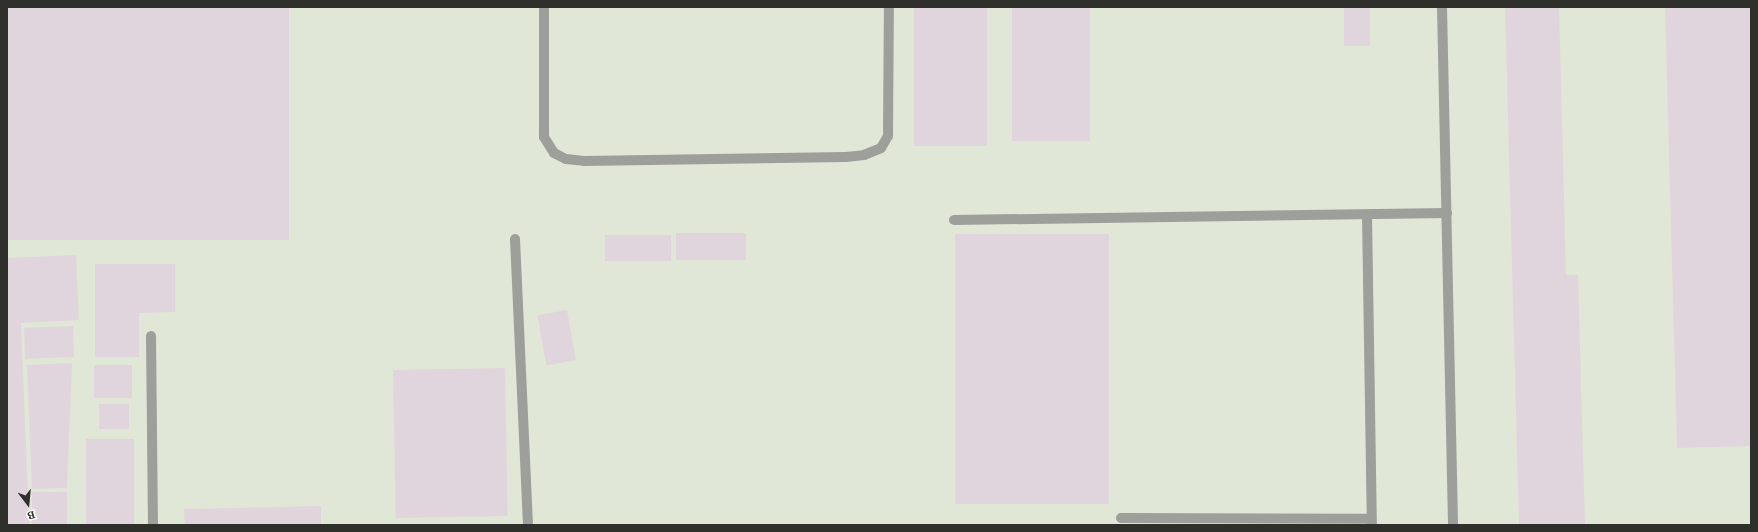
<!DOCTYPE html>
<style>
body{margin:0}
#map{position:relative;width:1758px;height:532px;overflow:hidden;background:#f0f3e8;font-family:Georgia,serif}
div>[style]{position:absolute}
.built>*{inset:0;background:#e1e7d6;transform-origin:0 0}
.building>*{inset:0;background:#e0d5dd;transform-origin:0 0}
.service>*{height:10px;margin:-5px;padding:0 5px;transform-origin:5px;border-radius:5px;background:#9d9f9a}
.tertiary>*{height:10px;margin:-5px;padding:0 5px;transform-origin:5px;border-radius:5px;background:#9d9f9a}
span{translate:-50% -50%;white-space:nowrap;text-align:center;line-height:1.15;-webkit-text-stroke:3px #fff;paint-order:stroke}
.frame{position:absolute;inset:0;border:8px solid #2f302c;pointer-events:none}
.north{position:absolute;left:8px;top:484px;width:40px;height:40px;-webkit-text-stroke:3px #fff;paint-order:stroke;rotate:164deg;font-size:11px;font-weight:700;line-height:16px;text-align:center;color:#2f302c}
.north::after{content:'';display:block;margin:auto;width:14px;height:18px;background:#2f302c;clip-path:polygon(50% 0,100% 100%,50% 72%,0 100%)}
</style>
<div id="map">
<div class="built">
<div style="left:7px;top:7px;width:1744px;height:518px"></div>
</div>
<div class="building">
<div style="left:7px;top:7px;width:282px;height:233px"></div>
<div style="left:914px;top:7px;width:73px;height:139px"></div>
<div style="left:1012px;top:7px;width:78px;height:134px"></div>
<div style="left:1344px;top:7px;width:26px;height:39px"></div>
<div style="clip-path:polygon(1505px 7px,1559px 7px,1566px 275px,1578px 275px,1585px 525px,1519px 525px)"></div>
<div style="clip-path:polygon(1665px 7px,1751px 7px,1751px 446px,1677px 448px)"></div>
<div style="left:676px;top:233px;width:70px;height:27px"></div>
<div style="left:955px;top:234px;width:154px;height:270px"></div>
<div style="left:671px;top:235px;width:26px;height:66px;rotate:90deg"></div>
<div style="clip-path:polygon(76px 255px,79px 320px,21px 323px,29px 524px,7px 525px,7px 258px)"></div>
<div style="clip-path:polygon(95px 264px,175px 264px,175px 312px,139px 313px,139px 357px,95px 357px)"></div>
<div style="left:567px;top:310px;width:51px;height:30px;rotate:80deg"></div>
<div style="left:73px;top:326px;width:31px;height:49px;rotate:88deg"></div>
<div style="clip-path:polygon(72px 363px,67px 488px,32px 489px,27px 365px)"></div>
<div style="left:94px;top:365px;width:38px;height:33px"></div>
<div style="left:505px;top:368px;width:148px;height:112px;rotate:89deg"></div>
<div style="left:99px;top:404px;width:30px;height:25px"></div>
<div style="left:86px;top:439px;width:48px;height:86px"></div>
<div style="left:32px;top:492px;width:35px;height:33px"></div>
<div style="clip-path:polygon(321px 506px,321px 525px,185px 525px,184px 509px)"></div>
</div>
<div class="service">
<div style="left:544px;top:7px;width:130px;rotate:90deg"></div>
<div style="left:544px;top:137px;width:19px;rotate:58deg"></div>
<div style="left:554px;top:153px;width:13px;rotate:27deg"></div>
<div style="left:566px;top:159px;width:18px;rotate:6deg"></div>
<div style="left:584px;top:161px;width:262px;rotate:-0.9deg"></div>
<div style="left:846px;top:157px;width:18px;rotate:-6deg"></div>
<div style="left:864px;top:155px;width:18px;rotate:-22deg"></div>
<div style="left:881px;top:148px;width:14px;rotate:-60deg"></div>
<div style="left:888px;top:136px;width:129px;rotate:-89.6deg"></div>
<div style="left:1367px;top:215px;width:310px;rotate:89.1deg"></div>
<div style="left:954px;top:220px;width:493px;rotate:-0.8deg"></div>
<div style="left:515px;top:239px;width:286px;rotate:87.4deg"></div>
<div style="left:151px;top:336px;width:189px;rotate:89.4deg"></div>
<div style="left:1121px;top:518px;width:250px;rotate:0.2deg"></div>
</div>
<div class="tertiary">
<div style="left:1442px;top:7px;width:518px;rotate:88.78deg"></div>
</div>
<div class="frame"></div>
<div class="north">B</div>
</div>
